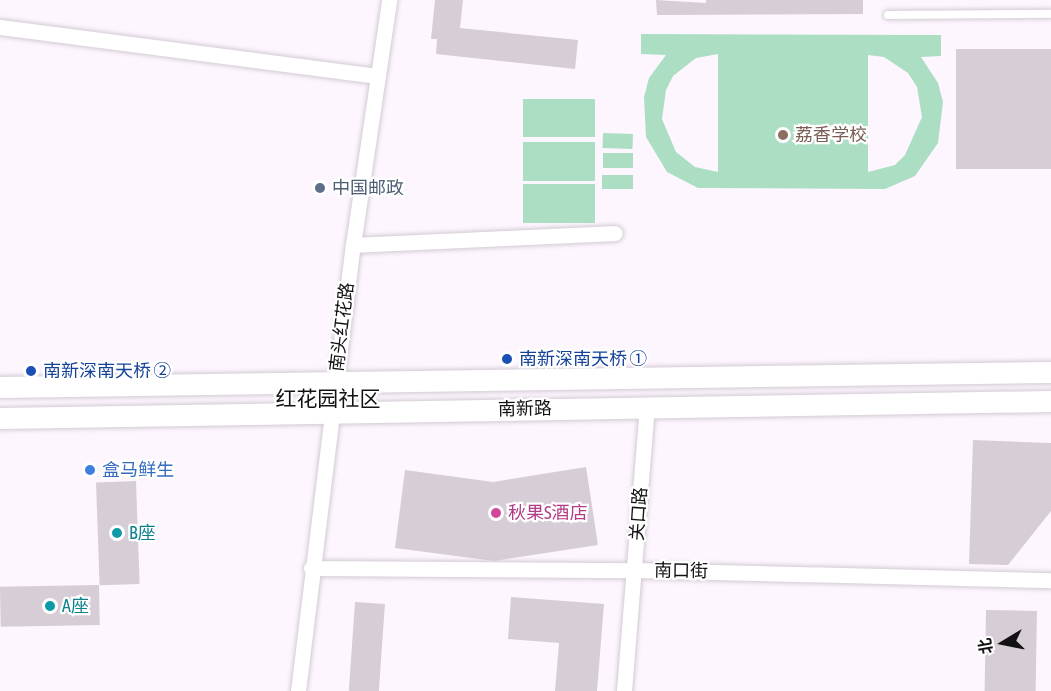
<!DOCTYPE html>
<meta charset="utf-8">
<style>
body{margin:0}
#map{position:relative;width:1051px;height:691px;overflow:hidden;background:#fdf6fe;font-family:"Asap Condensed","Noto Sans SC",sans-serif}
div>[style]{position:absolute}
.green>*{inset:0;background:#abdec3;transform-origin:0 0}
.building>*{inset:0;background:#d6cdd7;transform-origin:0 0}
.roads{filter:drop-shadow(0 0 2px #d3cad4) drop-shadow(0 0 2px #d3cad4)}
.lane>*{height:8px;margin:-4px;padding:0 4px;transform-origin:4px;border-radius:4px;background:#fff}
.street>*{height:15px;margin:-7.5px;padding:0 7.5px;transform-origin:7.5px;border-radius:7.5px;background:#fff}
.secondary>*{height:21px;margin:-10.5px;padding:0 10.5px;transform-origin:10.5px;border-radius:10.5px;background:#fff}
.dots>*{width:16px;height:16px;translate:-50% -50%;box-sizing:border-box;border:3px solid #fff;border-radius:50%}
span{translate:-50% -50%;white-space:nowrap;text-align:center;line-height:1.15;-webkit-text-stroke:4.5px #fff;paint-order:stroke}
.education-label{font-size:18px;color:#785e54}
.left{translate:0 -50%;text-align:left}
.service-label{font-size:18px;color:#4e5e75}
.street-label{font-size:18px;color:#141114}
.transit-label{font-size:18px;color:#164399}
.shop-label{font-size:18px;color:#366cbe}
.hotel-label{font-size:18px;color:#b23c85}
.culture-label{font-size:18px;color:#0d838f}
.quarter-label{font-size:21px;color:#141114}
.north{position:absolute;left:973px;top:613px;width:60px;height:60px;-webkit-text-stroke:4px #fff;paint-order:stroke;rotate:260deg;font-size:16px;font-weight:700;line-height:24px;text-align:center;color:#141114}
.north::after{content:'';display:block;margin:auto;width:21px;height:27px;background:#141114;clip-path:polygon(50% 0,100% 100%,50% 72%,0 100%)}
</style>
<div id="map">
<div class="green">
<div style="clip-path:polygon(evenodd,641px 34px,941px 35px,941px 56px,921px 57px,938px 83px,943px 102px,938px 143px,915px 176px,885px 189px,698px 188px,667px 172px,646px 137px,644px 97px,649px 78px,666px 55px,641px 54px,641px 34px,718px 54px,718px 172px,695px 167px,676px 152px,662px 119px,666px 90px,673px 76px,696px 58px,718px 54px,641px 34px,868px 55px,884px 57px,908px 73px,917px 87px,922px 117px,905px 155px,895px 165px,868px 172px,868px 55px)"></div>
<div style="left:523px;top:99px;width:72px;height:38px"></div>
<div style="left:603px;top:133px;width:30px;height:15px;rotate:2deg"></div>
<div style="left:523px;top:142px;width:72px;height:39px"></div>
<div style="left:603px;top:153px;width:30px;height:15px"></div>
<div style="left:602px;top:175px;width:31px;height:14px"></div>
<div style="left:523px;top:184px;width:72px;height:39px"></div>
</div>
<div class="building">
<div style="clip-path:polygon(435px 0,463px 0,460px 28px,578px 40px,575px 69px,436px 54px,437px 39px,431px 39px)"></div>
<div style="clip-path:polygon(656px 0,706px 3px,706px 0,863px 0,863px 14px,657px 15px)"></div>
<div style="left:1051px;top:49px;width:120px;height:95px;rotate:90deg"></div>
<div style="clip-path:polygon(973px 440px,1051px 443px,1051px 511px,1008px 565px,969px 564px)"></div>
<div style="clip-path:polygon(586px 467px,598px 545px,494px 561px,395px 548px,405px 470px,493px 482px)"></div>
<div style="left:136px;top:481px;width:103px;height:40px;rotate:88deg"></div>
<div style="left:99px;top:585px;width:40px;height:99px;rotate:89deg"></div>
<div style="clip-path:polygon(511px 597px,604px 604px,597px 691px,555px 691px,559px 643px,508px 639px)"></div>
<div style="left:355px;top:602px;width:30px;height:89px;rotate:4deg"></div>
<div style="left:986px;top:610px;width:51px;height:81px;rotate:1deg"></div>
</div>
<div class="roads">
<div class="lane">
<div style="left:888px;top:15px;width:163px;rotate:-0.4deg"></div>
</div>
<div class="street">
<div style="left:0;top:27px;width:381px;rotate:7.4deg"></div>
<div style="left:353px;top:245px;width:262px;rotate:-2.6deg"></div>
<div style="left:311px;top:568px;width:324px;rotate:0.4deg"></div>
<div style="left:635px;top:570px;width:416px;rotate:1.4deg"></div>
<div style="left:298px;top:691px;width:449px;rotate:-83deg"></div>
<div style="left:353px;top:245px;width:248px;rotate:-81.6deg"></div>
<div style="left:624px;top:691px;width:284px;rotate:-85.4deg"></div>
</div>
<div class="secondary">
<div style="left:0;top:387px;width:1051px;rotate:-0.82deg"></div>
<div style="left:0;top:418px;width:1051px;rotate:-0.93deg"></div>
</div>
</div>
<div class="dots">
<div style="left:783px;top:135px;background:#8d6e63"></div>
<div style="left:320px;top:188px;background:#5c6f8a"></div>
<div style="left:507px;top:359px;background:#1a4fb4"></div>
<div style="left:31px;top:371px;background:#1a4fb4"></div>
<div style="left:90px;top:470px;background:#3f7fe0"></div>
<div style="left:496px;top:513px;background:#d1479c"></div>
<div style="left:117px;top:533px;background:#0f9aa8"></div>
<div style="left:50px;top:606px;background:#0f9aa8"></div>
</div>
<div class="education-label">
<span class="left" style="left:795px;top:135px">荔香学校</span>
</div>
<div class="service-label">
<span class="left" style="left:332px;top:188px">中国邮政</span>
</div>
<div class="street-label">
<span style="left:342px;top:327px;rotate:-83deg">南头红花路</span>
<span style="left:525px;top:409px;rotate:-1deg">南新路</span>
<span style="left:639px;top:514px;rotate:-86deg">关口路</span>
<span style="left:681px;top:571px;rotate:1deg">南口街</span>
</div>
<div class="transit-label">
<span class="left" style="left:519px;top:359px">南新深南天桥 ①</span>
<span class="left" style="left:43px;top:371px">南新深南天桥 ②</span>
</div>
<div class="shop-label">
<span class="left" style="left:102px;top:470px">盒马鲜生</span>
</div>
<div class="hotel-label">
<span class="left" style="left:508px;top:513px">秋果S酒店</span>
</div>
<div class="culture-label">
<span class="left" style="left:129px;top:533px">B座</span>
<span class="left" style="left:62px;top:606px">A座</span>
</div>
<div class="quarter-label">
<span style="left:328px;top:398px">红花园社区</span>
</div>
<div class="north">北</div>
</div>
